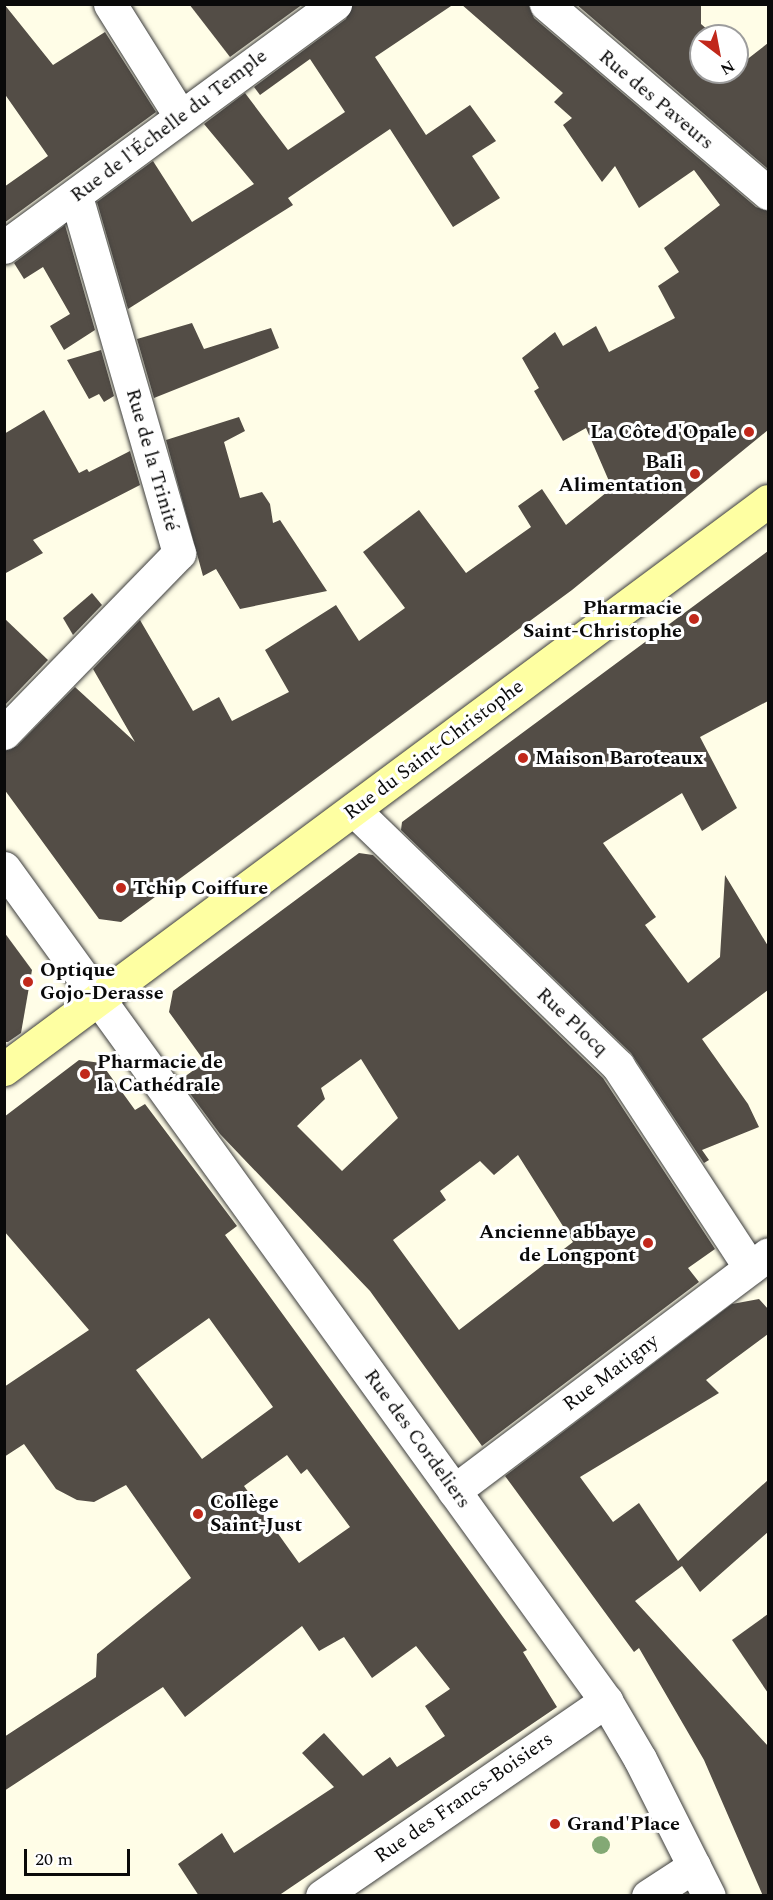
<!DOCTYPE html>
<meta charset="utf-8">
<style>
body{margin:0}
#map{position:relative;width:773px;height:1900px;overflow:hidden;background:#fffde7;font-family:Spectral,serif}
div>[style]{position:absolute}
.building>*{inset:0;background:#534d46}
.roads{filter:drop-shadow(0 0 2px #3d3d3d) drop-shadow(0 0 2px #3d3d3d)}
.street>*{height:33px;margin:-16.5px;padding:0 16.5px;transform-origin:16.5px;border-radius:16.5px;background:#fff}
.secondary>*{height:33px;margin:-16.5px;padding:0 16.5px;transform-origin:16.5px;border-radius:16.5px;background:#feffa2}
.trees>*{width:18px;height:18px;margin:-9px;border-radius:50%;background:#83a975}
.dots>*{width:16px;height:16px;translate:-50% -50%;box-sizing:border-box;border:3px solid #fff;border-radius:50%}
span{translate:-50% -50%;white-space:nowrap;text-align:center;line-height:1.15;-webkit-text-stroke:6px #fff;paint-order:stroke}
.street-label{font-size:20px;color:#0a0a0a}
.poi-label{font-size:20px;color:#0a0a0a;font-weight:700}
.right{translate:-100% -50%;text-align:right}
.left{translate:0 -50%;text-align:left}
.frame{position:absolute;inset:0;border:6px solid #0a0a0a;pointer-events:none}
.north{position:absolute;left:689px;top:24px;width:60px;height:60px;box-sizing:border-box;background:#fff;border:2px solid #9d9d9d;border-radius:50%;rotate:148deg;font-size:16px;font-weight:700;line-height:24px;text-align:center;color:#0a0a0a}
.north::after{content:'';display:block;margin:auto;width:21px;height:27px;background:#c1281b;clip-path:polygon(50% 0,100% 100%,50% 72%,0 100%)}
.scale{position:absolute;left:24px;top:1849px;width:106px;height:27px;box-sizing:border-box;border:3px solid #0a0a0a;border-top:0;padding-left:8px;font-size:18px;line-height:21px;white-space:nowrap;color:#0a0a0a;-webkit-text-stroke:4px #fff;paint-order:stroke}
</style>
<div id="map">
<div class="building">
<div style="clip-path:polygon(4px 4px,53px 65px,105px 32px,156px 112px,4px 223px,4px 187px,48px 156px,4px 93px)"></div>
<div style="clip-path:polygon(189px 4px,303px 4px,230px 57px)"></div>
<div style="clip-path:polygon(353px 4px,454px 4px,375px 57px,426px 135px,470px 105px,496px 141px,472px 156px,500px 198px,453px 227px,390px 129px,288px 198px,293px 205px,128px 309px,97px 202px,153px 161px,192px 222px,254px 184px,204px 124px,245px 93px,288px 150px,345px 112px,310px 59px,260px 95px,254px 87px,346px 19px)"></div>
<div style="clip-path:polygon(461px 4px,528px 4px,534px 18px,756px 207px,768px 211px,768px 430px,572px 590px,121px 922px,99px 919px,4px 789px,4px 751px,17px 746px,75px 687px,135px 742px,93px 669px,140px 620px,193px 711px,219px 697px,232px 721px,289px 692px,265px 650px,336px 605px,359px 641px,405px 608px,363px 552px,419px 510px,466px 573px,531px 527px,518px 506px,542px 489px,566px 525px,612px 488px,586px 428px,563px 441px,534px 391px,539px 388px,522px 358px,555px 332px,563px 346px,596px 326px,609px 352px,675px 318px,658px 286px,679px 272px,664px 248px,720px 205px,694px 170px,639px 208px,615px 166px,602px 182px,563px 125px,572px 118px,554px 102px,563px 93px)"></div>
<div style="clip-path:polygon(576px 4px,701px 4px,701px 24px,715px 36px,701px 36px,701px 72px,737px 72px,737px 54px,745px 61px,768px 43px,768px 169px)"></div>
<div style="clip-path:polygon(65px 225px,95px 330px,64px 350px,50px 326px,70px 314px,43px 267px,24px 279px,14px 263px)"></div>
<div style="clip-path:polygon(192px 323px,204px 349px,271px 328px,279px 348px,154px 398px,137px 339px)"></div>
<div style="clip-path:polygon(101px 350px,114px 396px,104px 402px,99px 394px,89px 399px,67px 360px)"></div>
<div style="clip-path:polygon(44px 410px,79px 473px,87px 469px,89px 472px,130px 451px,140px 485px,33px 540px,43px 553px,4px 574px,4px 434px)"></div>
<div style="clip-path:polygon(239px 417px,245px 431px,224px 442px,240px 498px,262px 492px,270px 504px,273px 523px,280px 520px,327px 591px,240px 609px,216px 569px,203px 576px,166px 440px)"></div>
<div style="clip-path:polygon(768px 551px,768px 701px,700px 737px,737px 808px,702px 831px,682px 793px,603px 843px,656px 917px,645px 925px,688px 983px,720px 957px,725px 875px,768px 946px,768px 990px,702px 1039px,748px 1104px,759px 1127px,702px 1150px,709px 1160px,704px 1163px,631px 1053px,401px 830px,402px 822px)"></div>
<div style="clip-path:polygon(92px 593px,102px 605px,73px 635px,63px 618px)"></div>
<div style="clip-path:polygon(4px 618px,48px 660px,4px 706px)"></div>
<div style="clip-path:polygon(evenodd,359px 853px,373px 855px,603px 1078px,715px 1249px,688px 1268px,699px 1282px,482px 1446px,370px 1291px,220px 1134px,180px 1080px,205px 1062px,169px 1012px,173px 991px,359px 853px,361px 1059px,398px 1118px,342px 1171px,297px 1126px,325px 1099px,321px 1088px,361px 1059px,359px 853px,518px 1155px,573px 1242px,459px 1330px,393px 1240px,446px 1200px,440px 1191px,480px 1161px,494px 1175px,518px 1155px)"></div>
<div style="clip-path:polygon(4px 932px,32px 970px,21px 1033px,8px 1042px,4px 1042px)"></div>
<div style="clip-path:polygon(evenodd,79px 1060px,101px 1063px,135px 1110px,145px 1104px,237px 1226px,225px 1235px,527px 1650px,523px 1652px,557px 1707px,278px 1896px,199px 1896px,178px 1864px,222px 1833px,234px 1853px,334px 1787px,302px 1753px,324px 1733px,363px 1776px,390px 1757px,397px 1767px,445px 1736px,425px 1706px,450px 1689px,416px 1646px,372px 1678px,344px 1637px,319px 1651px,302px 1626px,185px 1717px,163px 1687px,4px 1791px,4px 1737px,96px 1677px,97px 1654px,191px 1578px,126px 1485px,94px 1502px,77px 1500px,56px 1489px,24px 1444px,4px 1457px,4px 1387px,89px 1330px,4px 1231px,4px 1117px,79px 1060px,209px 1318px,273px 1407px,202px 1459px,136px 1370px,209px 1318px,79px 1060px,287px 1455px,301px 1474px,307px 1469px,350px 1527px,299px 1563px,244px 1486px,287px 1455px)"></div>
<div style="clip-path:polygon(759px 1299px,768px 1309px,768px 1334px,706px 1380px,719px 1393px,580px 1477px,613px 1522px,639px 1503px,678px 1561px,768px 1480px,768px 1532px,700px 1592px,682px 1566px,635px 1601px,768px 1746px,768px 1896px,763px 1896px,704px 1760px,639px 1648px,634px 1652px,505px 1476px,732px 1304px)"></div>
<div style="clip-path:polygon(768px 1614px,768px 1693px,732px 1640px)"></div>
</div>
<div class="roads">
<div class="street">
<div style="left:110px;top:4px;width:133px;rotate:57.9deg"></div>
<div style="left:546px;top:4px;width:292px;rotate:40.4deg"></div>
<div style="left:4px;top:247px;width:411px;rotate:-36.3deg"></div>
<div style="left:4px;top:733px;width:251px;rotate:-45.8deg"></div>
<div style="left:179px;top:553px;width:372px;rotate:-106.1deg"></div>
<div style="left:354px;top:810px;width:368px;rotate:44.1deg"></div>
<div style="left:618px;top:1066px;width:241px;rotate:56.8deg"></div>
<div style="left:4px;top:868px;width:1028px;rotate:54.14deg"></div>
<div style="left:606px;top:1701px;width:67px;rotate:59.6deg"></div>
<div style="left:640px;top:1759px;width:153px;rotate:63.3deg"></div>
<div style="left:454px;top:1491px;width:393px;rotate:-37deg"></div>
<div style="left:322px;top:1896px;width:345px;rotate:-34.5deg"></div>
<div style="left:648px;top:1896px;width:55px;rotate:-33.1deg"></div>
</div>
<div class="secondary">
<div style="left:4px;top:1069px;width:952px;rotate:-36.63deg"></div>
</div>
</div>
<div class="trees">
<div style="left:601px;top:1845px"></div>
</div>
<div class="dots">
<div style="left:749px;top:432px;background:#c1281b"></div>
<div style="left:695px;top:474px;background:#c1281b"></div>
<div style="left:694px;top:619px;background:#c1281b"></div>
<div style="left:523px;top:758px;background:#c1281b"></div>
<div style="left:121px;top:888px;background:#c1281b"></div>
<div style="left:28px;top:982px;background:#c1281b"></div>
<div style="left:85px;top:1074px;background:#c1281b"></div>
<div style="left:648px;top:1243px;background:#c1281b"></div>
<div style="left:198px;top:1514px;background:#c1281b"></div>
<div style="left:555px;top:1824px;background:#c1281b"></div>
</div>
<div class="street-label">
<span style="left:656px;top:100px;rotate:40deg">Rue des Paveurs</span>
<span style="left:169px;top:126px;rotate:-37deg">Rue de l'Échelle du Temple</span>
<span style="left:152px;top:460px;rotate:74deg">Rue de la Trinité</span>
<span style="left:434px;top:750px;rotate:-37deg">Rue du Saint-Christophe</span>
<span style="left:572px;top:1022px;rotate:43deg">Rue Plocq</span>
<span style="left:611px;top:1373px;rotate:-37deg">Rue Matigny</span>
<span style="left:417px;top:1439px;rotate:54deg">Rue des Cordeliers</span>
<span style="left:464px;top:1798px;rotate:-35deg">Rue des Francs-Boisiers</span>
</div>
<div class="poi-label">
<span class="right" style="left:737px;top:432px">La Côte d'Opale</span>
<span class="right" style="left:683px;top:474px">Bali<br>Alimentation</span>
<span class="right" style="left:682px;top:620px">Pharmacie<br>Saint-Christophe</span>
<span class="left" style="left:535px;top:758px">Maison Baroteaux</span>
<span class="left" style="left:133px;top:888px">Tchip Coiffure</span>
<span class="left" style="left:40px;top:982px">Optique<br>Gojo-Derasse</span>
<span class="left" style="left:97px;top:1074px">Pharmacie de<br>la Cathédrale</span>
<span class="right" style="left:636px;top:1244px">Ancienne abbaye<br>de Longpont</span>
<span class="left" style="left:210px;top:1514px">Collège<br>Saint-Just</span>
<span class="left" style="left:567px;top:1824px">Grand'Place</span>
</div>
<div class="frame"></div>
<div class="north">N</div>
<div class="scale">20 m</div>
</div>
